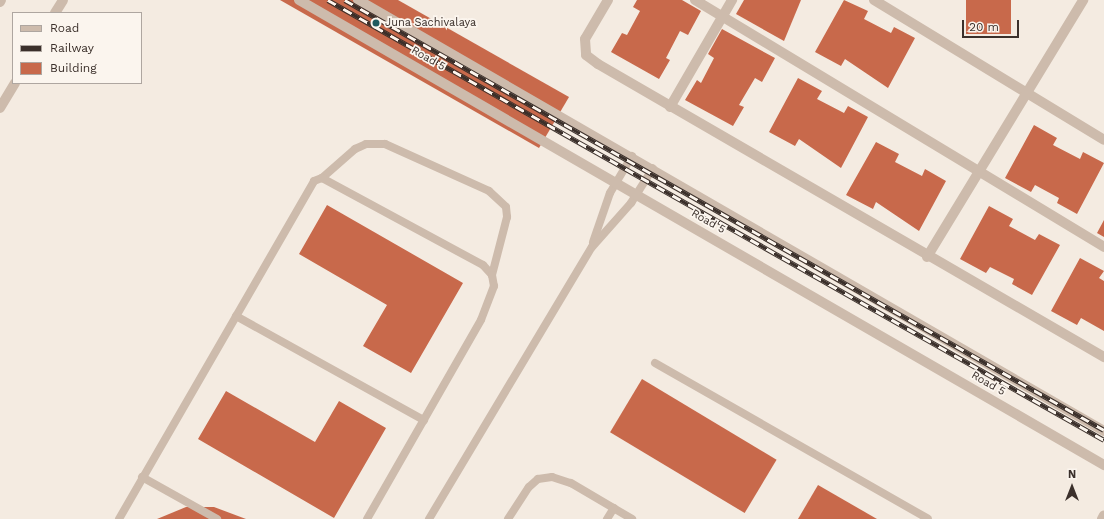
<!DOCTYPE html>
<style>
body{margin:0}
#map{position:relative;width:1104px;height:519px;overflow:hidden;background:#f4ebe1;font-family:"Work Sans",sans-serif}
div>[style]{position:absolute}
.building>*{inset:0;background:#c8694b;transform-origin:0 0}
.service>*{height:8px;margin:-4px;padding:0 4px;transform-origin:4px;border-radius:4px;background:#cdbbac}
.minor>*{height:10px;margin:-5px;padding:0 5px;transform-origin:5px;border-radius:5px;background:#cdbbac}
.tertiary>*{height:10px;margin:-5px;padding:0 5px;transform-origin:5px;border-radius:5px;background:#cdbbac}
.rail>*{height:4.5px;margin-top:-2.25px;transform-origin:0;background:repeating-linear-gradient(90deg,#fbf5ee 0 9px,#3b302b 0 18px);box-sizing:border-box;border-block:1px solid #3b302b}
.dots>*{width:11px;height:11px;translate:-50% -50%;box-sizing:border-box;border:2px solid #fbf5ee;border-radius:50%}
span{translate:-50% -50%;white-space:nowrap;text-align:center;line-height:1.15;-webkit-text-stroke:3.5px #fbf5ee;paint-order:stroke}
.poi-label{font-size:11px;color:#3b302b}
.left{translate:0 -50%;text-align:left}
.street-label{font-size:11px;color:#3b302b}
.legend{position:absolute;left:12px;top:12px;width:130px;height:72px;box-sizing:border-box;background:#fbf5ee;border:1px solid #aea6a0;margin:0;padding:5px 7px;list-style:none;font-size:12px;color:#3b302b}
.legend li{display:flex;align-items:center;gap:8px;height:20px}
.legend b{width:20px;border:1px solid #aea6a0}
.north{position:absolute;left:1052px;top:467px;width:40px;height:40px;-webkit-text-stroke:3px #fbf5ee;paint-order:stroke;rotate:0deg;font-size:11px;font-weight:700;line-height:16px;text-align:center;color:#3b302b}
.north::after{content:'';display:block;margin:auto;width:14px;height:18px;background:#3b302b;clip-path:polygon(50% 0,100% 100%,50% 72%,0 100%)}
.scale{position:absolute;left:962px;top:20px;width:57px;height:18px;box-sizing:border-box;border:2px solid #3b302b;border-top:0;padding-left:5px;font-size:12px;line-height:14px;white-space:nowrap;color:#3b302b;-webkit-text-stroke:3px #fbf5ee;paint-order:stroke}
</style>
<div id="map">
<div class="building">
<div style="clip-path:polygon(280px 0,398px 0,569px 97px,539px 148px)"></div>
<div style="clip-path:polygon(637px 0,682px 0,701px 11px,688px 35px,680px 31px,666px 58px,670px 60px,659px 79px,611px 52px,622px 33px,627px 35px,640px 11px,633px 7px)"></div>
<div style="clip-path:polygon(744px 0,801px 0,784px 41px,736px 14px)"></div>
<div style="clip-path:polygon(844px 0,868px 11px,864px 19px,891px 33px,894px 27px,915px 38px,888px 88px,845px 59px,841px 66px,815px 52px)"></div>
<div style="left:966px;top:0;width:45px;height:34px"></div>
<div style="clip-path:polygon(722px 29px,775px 58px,762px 82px,755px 78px,739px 105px,744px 107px,733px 126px,685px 100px,697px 80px,701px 83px,714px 58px,708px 54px)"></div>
<div style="clip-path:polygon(798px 78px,822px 91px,817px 99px,844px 113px,848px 106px,868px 117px,841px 168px,799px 139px,795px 146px,769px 132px)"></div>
<div style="clip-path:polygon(1034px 125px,1057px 138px,1053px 145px,1080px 159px,1083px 152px,1104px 163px,1077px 214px,1057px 203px,1059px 198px,1035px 185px,1031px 192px,1005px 178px)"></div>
<div style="clip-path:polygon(876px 142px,899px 154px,895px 162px,922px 176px,925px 169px,946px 181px,919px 231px,876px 202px,873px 209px,846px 195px)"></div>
<div style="clip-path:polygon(327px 205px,463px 283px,411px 373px,363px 346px,387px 305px,299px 254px)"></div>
<div style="clip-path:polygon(989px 206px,1013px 219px,1009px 226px,1035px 240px,1039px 234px,1060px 245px,1032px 295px,1012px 284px,1014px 279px,990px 267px,986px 273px,960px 259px)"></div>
<div style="clip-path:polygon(1104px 220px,1104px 237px,1097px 233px)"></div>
<div style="clip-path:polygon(1080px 258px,1104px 271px,1099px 278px,1104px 281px,1104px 331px,1081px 318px,1077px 325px,1051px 311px)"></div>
<div style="left:642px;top:379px;width:157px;height:62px;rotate:31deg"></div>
<div style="clip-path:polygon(226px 391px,315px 442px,339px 401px,386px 428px,334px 518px,198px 439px)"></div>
<div style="clip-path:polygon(818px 485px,877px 519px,798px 519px)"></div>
<div style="clip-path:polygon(186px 507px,214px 507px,246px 519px,157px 519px)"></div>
</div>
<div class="service">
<div style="left:322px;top:178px;width:44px;rotate:-41.3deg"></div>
<div style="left:355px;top:149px;width:12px;rotate:-24deg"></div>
<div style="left:366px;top:144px;width:19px"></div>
<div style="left:385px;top:144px;width:114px;rotate:24.3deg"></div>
<div style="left:489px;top:191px;width:23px;rotate:43deg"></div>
<div style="left:506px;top:207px;width:10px;rotate:84deg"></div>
<div style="left:507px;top:217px;width:60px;rotate:104.5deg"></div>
<div style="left:593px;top:242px;width:52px;rotate:-70.9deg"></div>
<div style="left:610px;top:193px;width:43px;rotate:-59.3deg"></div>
<div style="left:236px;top:316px;width:215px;rotate:29deg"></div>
<div style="left:655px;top:363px;width:314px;rotate:29.7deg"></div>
<div style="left:142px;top:477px;width:86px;rotate:29.2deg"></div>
<div style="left:119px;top:519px;width:390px;rotate:-60deg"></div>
<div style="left:314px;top:181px;width:9px;rotate:-21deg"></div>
<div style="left:322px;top:178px;width:183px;rotate:28.4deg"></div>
<div style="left:483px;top:265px;width:13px;rotate:48deg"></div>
<div style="left:492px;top:275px;width:11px;rotate:80deg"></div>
<div style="left:494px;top:286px;width:36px;rotate:111deg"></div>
<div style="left:481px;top:320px;width:229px;rotate:119.8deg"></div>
<div style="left:429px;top:519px;width:317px;rotate:-59.1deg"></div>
<div style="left:592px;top:247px;width:59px;rotate:-48.4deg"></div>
<div style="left:631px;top:203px;width:41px;rotate:-57.8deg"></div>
<div style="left:508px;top:519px;width:38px;rotate:-57deg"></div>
<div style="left:529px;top:487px;width:12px;rotate:-42deg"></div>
<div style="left:538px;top:479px;width:14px;rotate:-8deg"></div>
<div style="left:552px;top:477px;width:20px;rotate:18deg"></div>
<div style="left:571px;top:483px;width:71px;rotate:30.5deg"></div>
<div style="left:607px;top:519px;width:13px;rotate:-58deg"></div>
</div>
<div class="minor">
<div style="left:608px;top:0;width:45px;rotate:120.5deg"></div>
<div style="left:585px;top:39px;width:16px;rotate:86deg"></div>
<div style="left:586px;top:55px;width:15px;rotate:37deg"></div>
<div style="left:598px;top:64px;width:585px;rotate:30.07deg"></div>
<div style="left:695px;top:0;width:478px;rotate:31.1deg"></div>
<div style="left:874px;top:0;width:269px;rotate:31.3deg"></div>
<div style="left:670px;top:107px;width:124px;rotate:-59.9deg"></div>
<div style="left:927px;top:257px;width:301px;rotate:-58.7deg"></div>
<div style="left:1102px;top:519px;width:4px;rotate:-63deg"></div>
</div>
<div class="tertiary">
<div style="left:299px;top:0;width:930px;rotate:30.01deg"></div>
<div style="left:358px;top:0;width:862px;rotate:30.02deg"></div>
<div style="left:0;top:2px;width:2px;rotate:-63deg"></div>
<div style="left:55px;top:13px;width:15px;rotate:-58deg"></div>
<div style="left:0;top:108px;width:29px;rotate:-59deg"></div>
</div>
<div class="rail">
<div style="left:328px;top:0;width:892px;rotate:29.55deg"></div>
<div style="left:345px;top:0;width:872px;rotate:29.53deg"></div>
</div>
<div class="dots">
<div style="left:376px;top:23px;background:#1f5a5e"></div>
</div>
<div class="poi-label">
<span class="left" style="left:385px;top:23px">Juna Sachivalaya</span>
</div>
<div class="street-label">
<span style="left:428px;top:59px;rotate:30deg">Road 5</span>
<span style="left:708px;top:222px;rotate:30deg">Road 5</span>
<span style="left:988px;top:384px;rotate:30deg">Road 5</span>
</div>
<ul class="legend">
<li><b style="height:5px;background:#cdbbac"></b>Road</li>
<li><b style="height:5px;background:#3b302b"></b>Railway</li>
<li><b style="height:11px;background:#c8694b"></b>Building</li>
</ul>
<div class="north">N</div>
<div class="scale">20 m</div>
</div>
